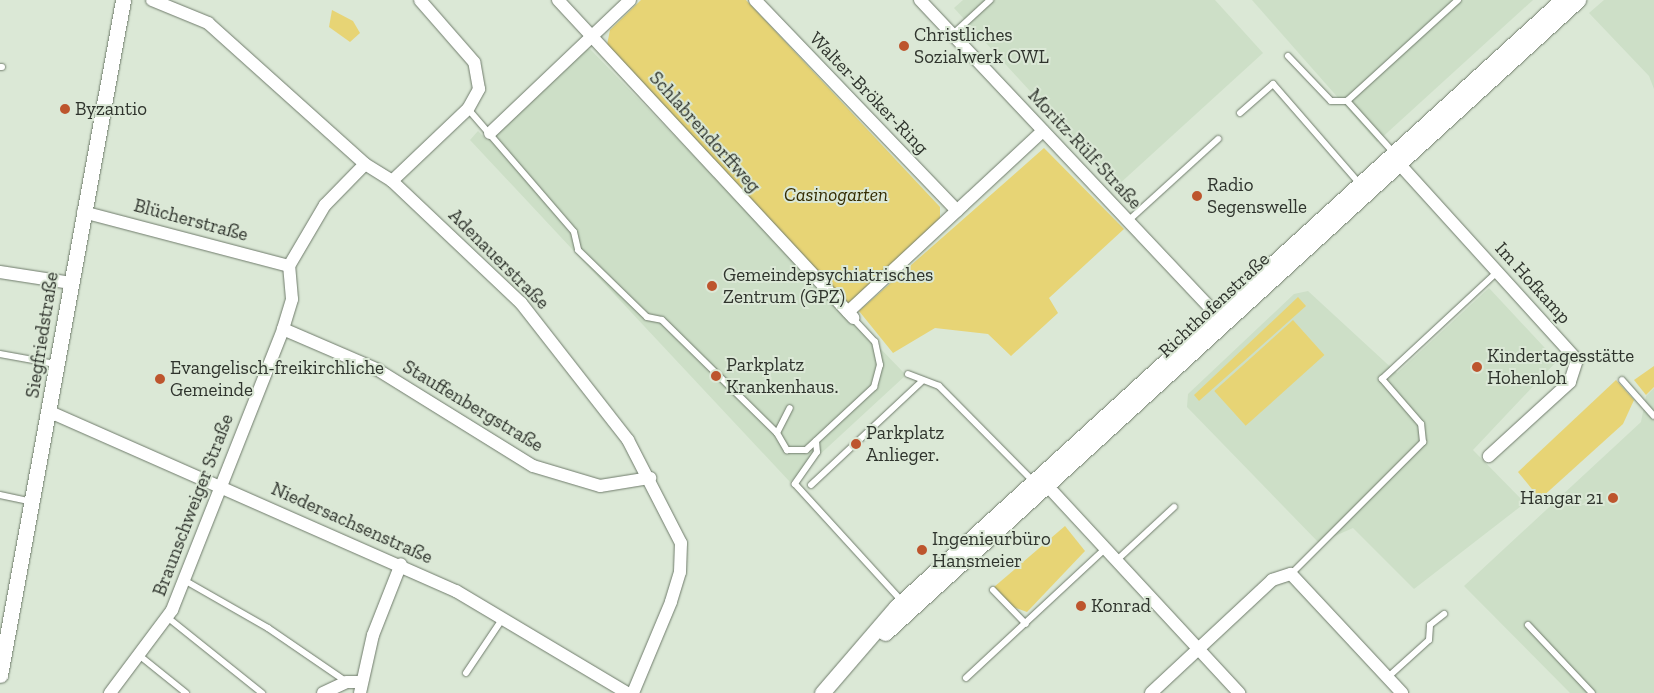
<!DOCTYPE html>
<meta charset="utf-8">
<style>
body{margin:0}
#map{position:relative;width:1654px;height:693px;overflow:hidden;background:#dbe8d6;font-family:"Zilla Slab",serif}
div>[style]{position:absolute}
.built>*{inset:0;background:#cddfc7}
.green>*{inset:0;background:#e7d475;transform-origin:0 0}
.roads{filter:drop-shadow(0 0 1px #6f7b6b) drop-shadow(0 0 1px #6f7b6b)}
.service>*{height:6px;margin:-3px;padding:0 3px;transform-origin:3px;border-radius:3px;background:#fff}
.minor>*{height:12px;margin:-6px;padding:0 6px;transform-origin:6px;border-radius:6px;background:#fff}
.tertiary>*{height:15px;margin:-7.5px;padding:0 7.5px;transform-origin:7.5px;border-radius:7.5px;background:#fff}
.dots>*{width:14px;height:14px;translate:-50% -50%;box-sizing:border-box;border:2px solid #dbe8d6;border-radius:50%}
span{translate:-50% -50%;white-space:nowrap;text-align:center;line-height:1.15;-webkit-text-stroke:4px #dbe8d6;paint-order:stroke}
.poi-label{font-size:19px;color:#2f342d}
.left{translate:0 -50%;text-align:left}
.right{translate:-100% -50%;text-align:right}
.street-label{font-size:19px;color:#2f342d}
.park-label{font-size:19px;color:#332b00;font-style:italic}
</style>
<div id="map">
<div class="built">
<div style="clip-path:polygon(963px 0,1215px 0,1263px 53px,1117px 186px,954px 8px)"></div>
<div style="clip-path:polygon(1252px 0,1533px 0,1377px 142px)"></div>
<div style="clip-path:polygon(1604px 0,1654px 0,1654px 89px,1649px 76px,1589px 13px)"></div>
<div style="clip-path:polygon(582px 49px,590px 49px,906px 375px,790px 482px,470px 140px,478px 131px,487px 140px)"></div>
<div style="clip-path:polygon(1489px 288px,1557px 361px,1473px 450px,1525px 503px,1414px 589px,1353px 528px,1319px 543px,1187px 407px,1188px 394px,1294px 294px,1308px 291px,1397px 373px)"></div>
<div style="clip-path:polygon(1654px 388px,1654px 693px,1570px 693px,1464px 586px,1641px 422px,1646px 396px)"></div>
</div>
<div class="green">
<div style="clip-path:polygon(641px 0,746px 0,940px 207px,940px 220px,848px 307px,607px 45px,610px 30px)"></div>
<div style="clip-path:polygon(332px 10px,353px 21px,360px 33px,350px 42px,329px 27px)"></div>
<div style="clip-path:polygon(1044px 148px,1124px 229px,1049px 298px,1058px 313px,1011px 356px,988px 334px,935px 328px,893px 353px,859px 311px)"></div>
<div style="clip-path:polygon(1298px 297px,1306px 306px,1199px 401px,1194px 395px)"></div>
<div style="left:1293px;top:320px;width:47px;height:106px;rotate:48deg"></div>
<div style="clip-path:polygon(1654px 366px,1654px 387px,1646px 395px,1634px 380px)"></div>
<div style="clip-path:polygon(1616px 380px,1634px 400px,1623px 424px,1540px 499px,1518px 472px)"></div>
<div style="clip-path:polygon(1065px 526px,1085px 551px,1027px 612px,1011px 606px,994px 587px)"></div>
</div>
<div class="roads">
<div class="service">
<div style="left:952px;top:35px;width:52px;rotate:-42.6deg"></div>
<div style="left:1288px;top:56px;width:62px;rotate:46.3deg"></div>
<div style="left:1331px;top:101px;width:16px"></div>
<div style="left:0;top:67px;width:2px"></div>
<div style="left:468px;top:109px;width:162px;rotate:49.2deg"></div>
<div style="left:574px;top:232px;width:18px;rotate:77deg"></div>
<div style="left:578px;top:250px;width:96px;rotate:44.2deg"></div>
<div style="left:647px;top:317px;width:15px;rotate:11deg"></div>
<div style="left:662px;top:320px;width:161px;rotate:44.5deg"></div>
<div style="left:777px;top:433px;width:20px;rotate:60deg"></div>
<div style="left:787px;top:450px;width:19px"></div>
<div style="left:806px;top:450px;width:93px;rotate:-42.8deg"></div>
<div style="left:874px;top:387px;width:23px;rotate:-75deg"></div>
<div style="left:880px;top:365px;width:24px;rotate:-102deg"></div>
<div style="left:875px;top:342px;width:33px;rotate:-133deg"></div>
<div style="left:1240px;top:113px;width:44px;rotate:-41.3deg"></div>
<div style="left:1273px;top:84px;width:131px;rotate:49deg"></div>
<div style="left:1393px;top:152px;width:69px;rotate:-132deg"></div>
<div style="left:1347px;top:101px;width:150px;rotate:-42.3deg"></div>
<div style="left:1128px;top:221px;width:122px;rotate:-42.3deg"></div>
<div style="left:0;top:354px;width:56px;rotate:10.3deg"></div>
<div style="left:908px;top:374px;width:33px;rotate:21deg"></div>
<div style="left:939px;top:386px;width:135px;rotate:45.3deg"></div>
<div style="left:1622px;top:380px;width:48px;rotate:48.4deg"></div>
<div style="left:777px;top:433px;width:28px;rotate:-63deg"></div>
<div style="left:816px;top:441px;width:11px;rotate:85deg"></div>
<div style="left:817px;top:452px;width:39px;rotate:125deg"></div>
<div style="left:795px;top:484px;width:159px;rotate:47.6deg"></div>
<div style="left:811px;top:485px;width:152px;rotate:-43.1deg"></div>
<div style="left:0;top:495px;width:33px;rotate:12deg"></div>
<div style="left:1117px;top:560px;width:78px;rotate:-42.9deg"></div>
<div style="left:1291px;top:574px;width:187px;rotate:-45deg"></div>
<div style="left:1423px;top:442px;width:18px;rotate:-96deg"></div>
<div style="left:1421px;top:424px;width:60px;rotate:-130.9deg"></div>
<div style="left:1382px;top:379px;width:157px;rotate:-42.9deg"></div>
<div style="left:184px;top:580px;width:97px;rotate:29.7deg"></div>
<div style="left:268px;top:628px;width:96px;rotate:34.4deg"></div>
<div style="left:993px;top:590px;width:47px;rotate:45.9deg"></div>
<div style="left:167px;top:617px;width:122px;rotate:38.7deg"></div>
<div style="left:1528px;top:625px;width:93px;rotate:46.7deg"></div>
<div style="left:140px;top:656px;width:59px;rotate:38.8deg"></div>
<div style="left:466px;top:673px;width:66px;rotate:-56.1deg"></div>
<div style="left:1388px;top:677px;width:55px;rotate:-42.1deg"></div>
<div style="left:1429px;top:640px;width:15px;rotate:-86deg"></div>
<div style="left:1430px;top:625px;width:18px;rotate:-38deg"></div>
<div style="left:966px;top:678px;width:191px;rotate:-42.9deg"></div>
</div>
<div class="minor">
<div style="left:152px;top:0;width:61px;rotate:22.3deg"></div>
<div style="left:208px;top:23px;width:211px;rotate:41.9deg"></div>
<div style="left:365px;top:164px;width:32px;rotate:32deg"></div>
<div style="left:392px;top:181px;width:178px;rotate:43.4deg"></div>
<div style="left:521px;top:303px;width:174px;rotate:52deg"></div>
<div style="left:628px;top:440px;width:116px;rotate:62.8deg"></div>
<div style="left:681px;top:543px;width:29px;rotate:92deg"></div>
<div style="left:680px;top:572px;width:31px;rotate:107deg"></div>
<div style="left:671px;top:602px;width:99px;rotate:112.7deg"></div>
<div style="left:558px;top:0;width:434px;rotate:47.1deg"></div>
<div style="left:755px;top:0;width:292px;rotate:46.2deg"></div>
<div style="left:920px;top:0;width:442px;rotate:46.7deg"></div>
<div style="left:490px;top:133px;width:193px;rotate:-43.5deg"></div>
<div style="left:1393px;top:157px;width:274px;rotate:47.8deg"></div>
<div style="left:1577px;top:360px;width:23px;rotate:108deg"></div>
<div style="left:1570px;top:382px;width:110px;rotate:137.6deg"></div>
<div style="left:392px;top:181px;width:105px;rotate:-43.5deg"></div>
<div style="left:468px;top:109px;width:23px;rotate:-61deg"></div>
<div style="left:479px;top:89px;width:27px;rotate:-100deg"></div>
<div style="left:474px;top:62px;width:82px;rotate:-131.1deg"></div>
<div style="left:83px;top:212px;width:213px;rotate:14.7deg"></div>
<div style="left:0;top:272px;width:72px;rotate:8.8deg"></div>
<div style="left:848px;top:312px;width:266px;rotate:-42.9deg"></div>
<div style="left:283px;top:329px;width:103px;rotate:23.3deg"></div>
<div style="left:378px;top:370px;width:182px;rotate:31.8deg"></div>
<div style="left:533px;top:466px;width:70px;rotate:16.6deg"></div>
<div style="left:600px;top:486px;width:51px;rotate:-9.1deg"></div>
<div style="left:50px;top:412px;width:444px;rotate:23.8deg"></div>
<div style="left:456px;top:591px;width:199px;rotate:30.8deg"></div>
<div style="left:1041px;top:479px;width:292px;rotate:47.2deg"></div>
<div style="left:110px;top:693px;width:104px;rotate:-53.2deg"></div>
<div style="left:172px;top:610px;width:302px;rotate:-68.4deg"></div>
<div style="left:283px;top:329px;width:31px;rotate:-73deg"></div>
<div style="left:292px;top:299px;width:33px;rotate:-95deg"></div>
<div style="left:289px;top:266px;width:71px;rotate:-59.5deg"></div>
<div style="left:325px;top:205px;width:57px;rotate:-45.7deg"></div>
<div style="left:323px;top:693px;width:26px;rotate:-25deg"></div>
<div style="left:347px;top:682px;width:14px"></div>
<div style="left:360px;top:693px;width:59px;rotate:-77.4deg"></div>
<div style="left:373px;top:635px;width:76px;rotate:-68.5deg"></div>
<div style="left:1151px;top:693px;width:166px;rotate:-43deg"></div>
<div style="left:1272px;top:580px;width:20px;rotate:-18deg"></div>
<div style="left:1291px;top:574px;width:163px;rotate:47deg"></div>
</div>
<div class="tertiary">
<div style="left:885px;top:633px;width:939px;rotate:-42.41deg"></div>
<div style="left:0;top:675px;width:686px;rotate:-79.67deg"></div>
<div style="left:822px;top:693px;width:113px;rotate:-49.3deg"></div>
<div style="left:896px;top:607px;width:901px;rotate:-42.35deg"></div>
</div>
</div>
<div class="dots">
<div style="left:904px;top:46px;background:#bd552d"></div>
<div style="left:65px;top:109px;background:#bd552d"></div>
<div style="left:1197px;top:196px;background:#bd552d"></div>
<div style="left:712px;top:286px;background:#bd552d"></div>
<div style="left:1477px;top:367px;background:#bd552d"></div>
<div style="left:716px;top:376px;background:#bd552d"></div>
<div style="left:160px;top:379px;background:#bd552d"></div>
<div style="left:856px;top:444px;background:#bd552d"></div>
<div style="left:1613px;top:498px;background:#bd552d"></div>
<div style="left:922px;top:550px;background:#bd552d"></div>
<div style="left:1081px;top:606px;background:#bd552d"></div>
</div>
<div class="poi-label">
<span class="left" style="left:914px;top:46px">Christliches<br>Sozialwerk OWL</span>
<span class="left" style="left:75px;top:109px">Byzantio</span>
<span class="left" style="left:1207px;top:196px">Radio<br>Segenswelle</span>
<span class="left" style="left:723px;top:286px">Gemeindepsychiatrisches<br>Zentrum (GPZ)</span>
<span class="left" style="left:1487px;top:367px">Kindertagesstätte<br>Hohenloh</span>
<span class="left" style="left:726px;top:376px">Parkplatz<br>Krankenhaus.</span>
<span class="left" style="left:170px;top:379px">Evangelisch-freikirchliche<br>Gemeinde</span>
<span class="left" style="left:866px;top:444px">Parkplatz<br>Anlieger.</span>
<span class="right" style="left:1603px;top:498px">Hangar 21</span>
<span class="left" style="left:932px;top:550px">Ingenieurbüro<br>Hansmeier</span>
<span class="left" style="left:1091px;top:606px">Konrad</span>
</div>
<div class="street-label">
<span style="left:869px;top:93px;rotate:46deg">Walter-Bröker-Ring</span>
<span style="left:705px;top:132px;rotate:48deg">Schlabrendorffweg</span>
<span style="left:1085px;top:149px;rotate:47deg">Moritz-Rülf-Straße</span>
<span style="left:191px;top:220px;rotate:15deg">Blücherstraße</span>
<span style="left:499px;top:259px;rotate:45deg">Adenauerstraße</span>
<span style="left:1533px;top:283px;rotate:48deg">Im Hofkamp</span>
<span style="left:1214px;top:305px;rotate:-43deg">Richthofenstraße</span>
<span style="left:42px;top:335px;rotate:-81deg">Siegfriedstraße</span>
<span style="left:473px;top:406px;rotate:31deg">Stauffenbergstraße</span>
<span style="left:193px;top:505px;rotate:-69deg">Braunschweiger Straße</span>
<span style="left:352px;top:523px;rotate:24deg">Niedersachsenstraße</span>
</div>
<div class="park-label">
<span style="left:836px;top:195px">Casinogarten</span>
</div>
</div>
